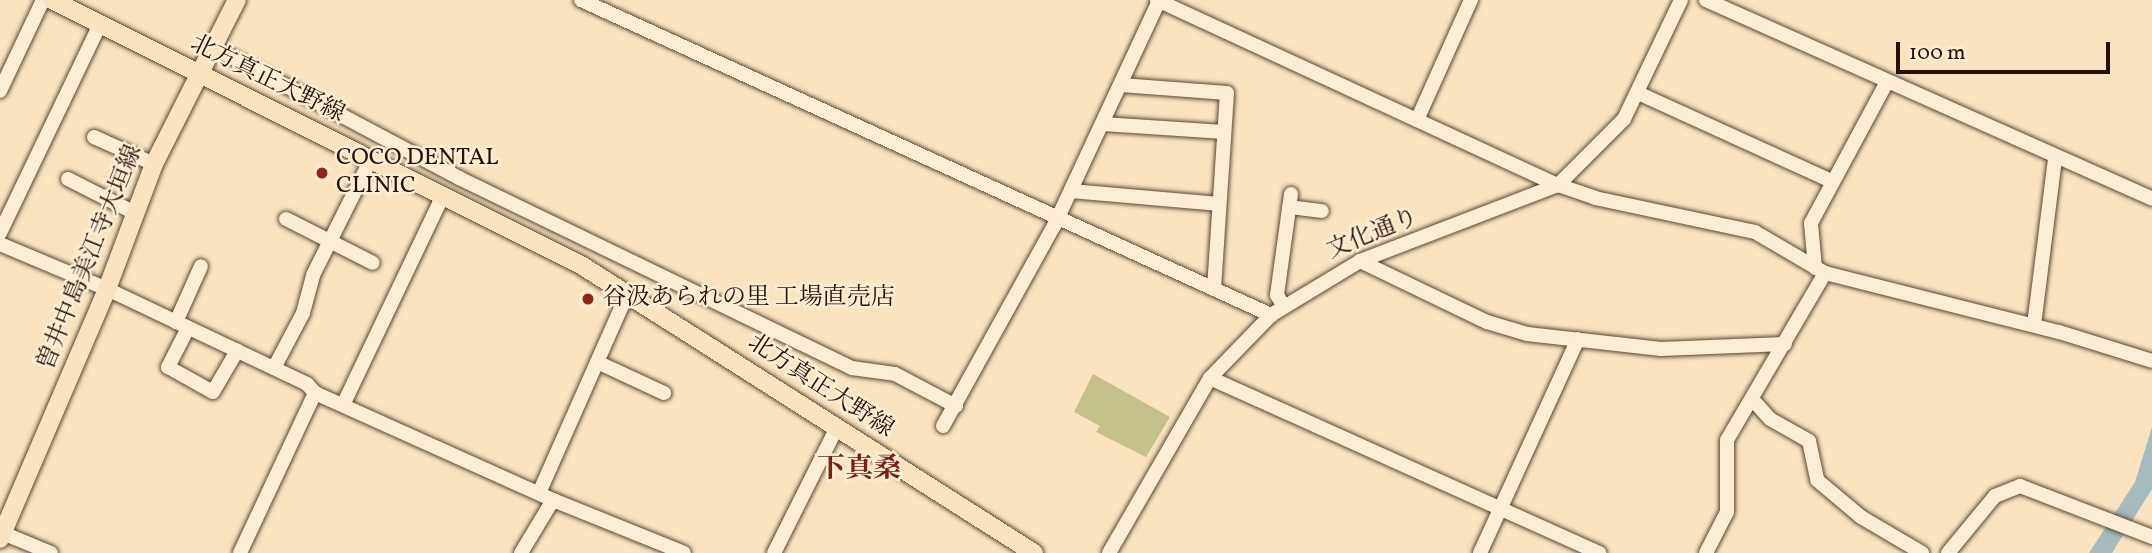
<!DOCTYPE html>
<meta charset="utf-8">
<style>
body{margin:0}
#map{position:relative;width:2152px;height:553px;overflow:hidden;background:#fae3be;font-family:Vollkorn,"Noto Serif JP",serif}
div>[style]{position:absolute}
.green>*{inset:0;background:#c5c18c}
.water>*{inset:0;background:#a5bbbe}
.roads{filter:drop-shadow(0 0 2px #5a4533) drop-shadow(0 0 2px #5a4533)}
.minor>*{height:14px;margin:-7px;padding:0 7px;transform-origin:7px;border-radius:7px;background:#fcedd5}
.major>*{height:18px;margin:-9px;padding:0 9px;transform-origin:9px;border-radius:9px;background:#fae3be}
.dots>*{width:19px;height:19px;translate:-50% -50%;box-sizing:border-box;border:4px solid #fcedd5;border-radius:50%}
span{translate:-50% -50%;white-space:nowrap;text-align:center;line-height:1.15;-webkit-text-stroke:5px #fcedd5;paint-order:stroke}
.street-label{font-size:24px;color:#251005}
.poi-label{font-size:24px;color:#251005}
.left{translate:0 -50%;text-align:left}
.quarter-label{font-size:28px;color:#7a1f14;font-weight:700}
.scale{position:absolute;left:1896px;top:42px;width:214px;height:32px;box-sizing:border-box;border:4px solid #251005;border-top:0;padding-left:9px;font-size:21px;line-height:24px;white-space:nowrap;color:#251005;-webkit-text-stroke:5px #fcedd5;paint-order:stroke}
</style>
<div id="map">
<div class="green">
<div style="clip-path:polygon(1093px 374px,1170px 417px,1146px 457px,1096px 432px,1100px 426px,1074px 412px)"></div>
</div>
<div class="water">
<div style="clip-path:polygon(2152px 427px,2152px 489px,2112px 553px,2089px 553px,2135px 482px)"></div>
</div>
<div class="roads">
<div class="minor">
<div style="left:581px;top:0;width:759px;rotate:24.54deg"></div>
<div style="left:1157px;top:0;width:442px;rotate:24.8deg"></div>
<div style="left:1558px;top:185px;width:39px;rotate:19deg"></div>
<div style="left:1595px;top:198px;width:164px;rotate:12deg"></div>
<div style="left:1755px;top:232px;width:81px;rotate:30.4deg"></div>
<div style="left:1825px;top:273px;width:241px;rotate:14.2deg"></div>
<div style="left:2059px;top:332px;width:97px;rotate:17.3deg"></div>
<div style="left:1706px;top:0;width:488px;rotate:24deg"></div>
<div style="left:211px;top:46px;width:281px;rotate:28deg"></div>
<div style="left:459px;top:178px;width:437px;rotate:25.8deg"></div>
<div style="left:852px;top:368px;width:43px;rotate:7.9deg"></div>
<div style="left:895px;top:374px;width:69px;rotate:27.7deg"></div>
<div style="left:1121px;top:85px;width:106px;rotate:4.3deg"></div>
<div style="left:1227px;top:93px;width:195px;rotate:93.8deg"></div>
<div style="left:0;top:91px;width:101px;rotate:-64.7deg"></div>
<div style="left:1638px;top:93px;width:214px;rotate:24.5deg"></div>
<div style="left:1417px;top:120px;width:132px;rotate:-65.8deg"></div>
<div style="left:1103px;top:124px;width:121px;rotate:3.8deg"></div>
<div style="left:94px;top:137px;width:66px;rotate:24.2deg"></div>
<div style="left:68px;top:179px;width:75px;rotate:26.9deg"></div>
<div style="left:1071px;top:191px;width:149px;rotate:5deg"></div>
<div style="left:1289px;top:207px;width:33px;rotate:7deg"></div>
<div style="left:286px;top:219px;width:97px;rotate:26.8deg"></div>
<div style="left:0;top:233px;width:232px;rotate:-64.4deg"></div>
<div style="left:0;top:244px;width:116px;rotate:22.8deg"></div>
<div style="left:107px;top:289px;width:221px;rotate:25.4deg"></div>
<div style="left:307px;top:384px;width:12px;rotate:48deg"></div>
<div style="left:1360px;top:261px;width:141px;rotate:25.7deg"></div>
<div style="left:1487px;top:322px;width:42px;rotate:16.7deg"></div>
<div style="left:1527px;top:334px;width:135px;rotate:6.4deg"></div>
<div style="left:1661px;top:349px;width:124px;rotate:-2.3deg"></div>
<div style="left:1815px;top:268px;width:45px;rotate:-95.1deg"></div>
<div style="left:1811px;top:223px;width:160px;rotate:-61.7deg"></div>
<div style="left:1283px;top:305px;width:12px;rotate:-121deg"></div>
<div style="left:1277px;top:295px;width:102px;rotate:-82.1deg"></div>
<div style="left:176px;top:322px;width:61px;rotate:-65.9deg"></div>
<div style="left:2034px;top:325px;width:168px;rotate:-82.8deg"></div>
<div style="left:188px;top:328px;width:44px;rotate:117.1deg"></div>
<div style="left:168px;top:367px;width:51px;rotate:29.1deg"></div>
<div style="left:213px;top:392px;width:48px;rotate:-59.7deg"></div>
<div style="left:597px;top:362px;width:74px;rotate:24.8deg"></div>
<div style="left:274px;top:368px;width:62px;rotate:-62.2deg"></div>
<div style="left:303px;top:313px;width:39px;rotate:-75deg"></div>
<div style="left:313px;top:275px;width:130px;rotate:-63.4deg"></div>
<div style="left:1210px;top:378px;width:427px;rotate:24.2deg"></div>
<div style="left:1753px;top:400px;width:25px;rotate:48deg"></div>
<div style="left:1770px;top:419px;width:45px;rotate:29.4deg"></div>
<div style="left:1809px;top:441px;width:40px;rotate:78deg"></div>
<div style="left:1817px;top:480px;width:57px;rotate:40.1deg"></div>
<div style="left:1861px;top:517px;width:71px;rotate:30.5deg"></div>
<div style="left:343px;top:405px;width:233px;rotate:-64.5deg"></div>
<div style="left:943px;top:426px;width:229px;rotate:-61deg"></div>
<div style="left:1054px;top:226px;width:248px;rotate:-65deg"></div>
<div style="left:539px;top:493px;width:218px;rotate:-66.1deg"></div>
<div style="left:0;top:532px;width:55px;rotate:22.4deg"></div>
<div style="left:240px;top:553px;width:177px;rotate:-64.9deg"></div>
<div style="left:315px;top:393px;width:261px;rotate:24.2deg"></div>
<div style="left:553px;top:500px;width:141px;rotate:22deg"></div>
<div style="left:521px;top:553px;width:62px;rotate:-58.9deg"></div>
<div style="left:774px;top:553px;width:141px;rotate:-63.4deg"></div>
<div style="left:1109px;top:553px;width:202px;rotate:-60deg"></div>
<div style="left:1210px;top:378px;width:88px;rotate:-45.9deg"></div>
<div style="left:1271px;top:315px;width:104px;rotate:-31.2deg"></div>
<div style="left:1360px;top:261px;width:212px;rotate:-21deg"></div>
<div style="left:1558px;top:185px;width:93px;rotate:-45deg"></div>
<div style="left:1624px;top:119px;width:132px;rotate:-64.4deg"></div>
<div style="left:1480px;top:553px;width:235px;rotate:-65.4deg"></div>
<div style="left:1706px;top:553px;width:46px;rotate:-62.9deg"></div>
<div style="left:1727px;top:512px;width:72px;rotate:-90deg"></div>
<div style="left:1727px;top:440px;width:194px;rotate:-59.6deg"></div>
<div style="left:1948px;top:553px;width:74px;rotate:-50.5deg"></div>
<div style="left:1995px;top:496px;width:27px;rotate:-22deg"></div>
<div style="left:2020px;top:486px;width:142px;rotate:21.1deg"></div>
</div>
<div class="major">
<div style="left:52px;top:0;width:592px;rotate:26.61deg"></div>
<div style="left:581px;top:265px;width:537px;rotate:32.45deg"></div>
<div style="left:0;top:539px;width:272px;rotate:-66.8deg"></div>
<div style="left:107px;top:289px;width:134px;rotate:-69.4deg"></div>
<div style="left:154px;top:164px;width:184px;rotate:-63.2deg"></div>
</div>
</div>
<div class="dots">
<div style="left:322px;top:173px;background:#8f2418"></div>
<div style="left:588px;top:299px;background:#8f2418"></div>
</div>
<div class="street-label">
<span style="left:267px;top:80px;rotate:26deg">北方真正大野線</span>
<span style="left:1373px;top:235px;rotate:-22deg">文化通り</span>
<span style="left:91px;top:258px;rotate:-68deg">曽井中島美江寺大垣線</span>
<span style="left:820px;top:387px;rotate:33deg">北方真正大野線</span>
</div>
<div class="poi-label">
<span class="left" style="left:336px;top:173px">COCO DENTAL<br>CLINIC</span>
<span class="left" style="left:602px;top:299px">谷汲あられの里 工場直売店</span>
</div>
<div class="quarter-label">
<span style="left:859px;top:470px">下真桑</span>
</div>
<div class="scale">100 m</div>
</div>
